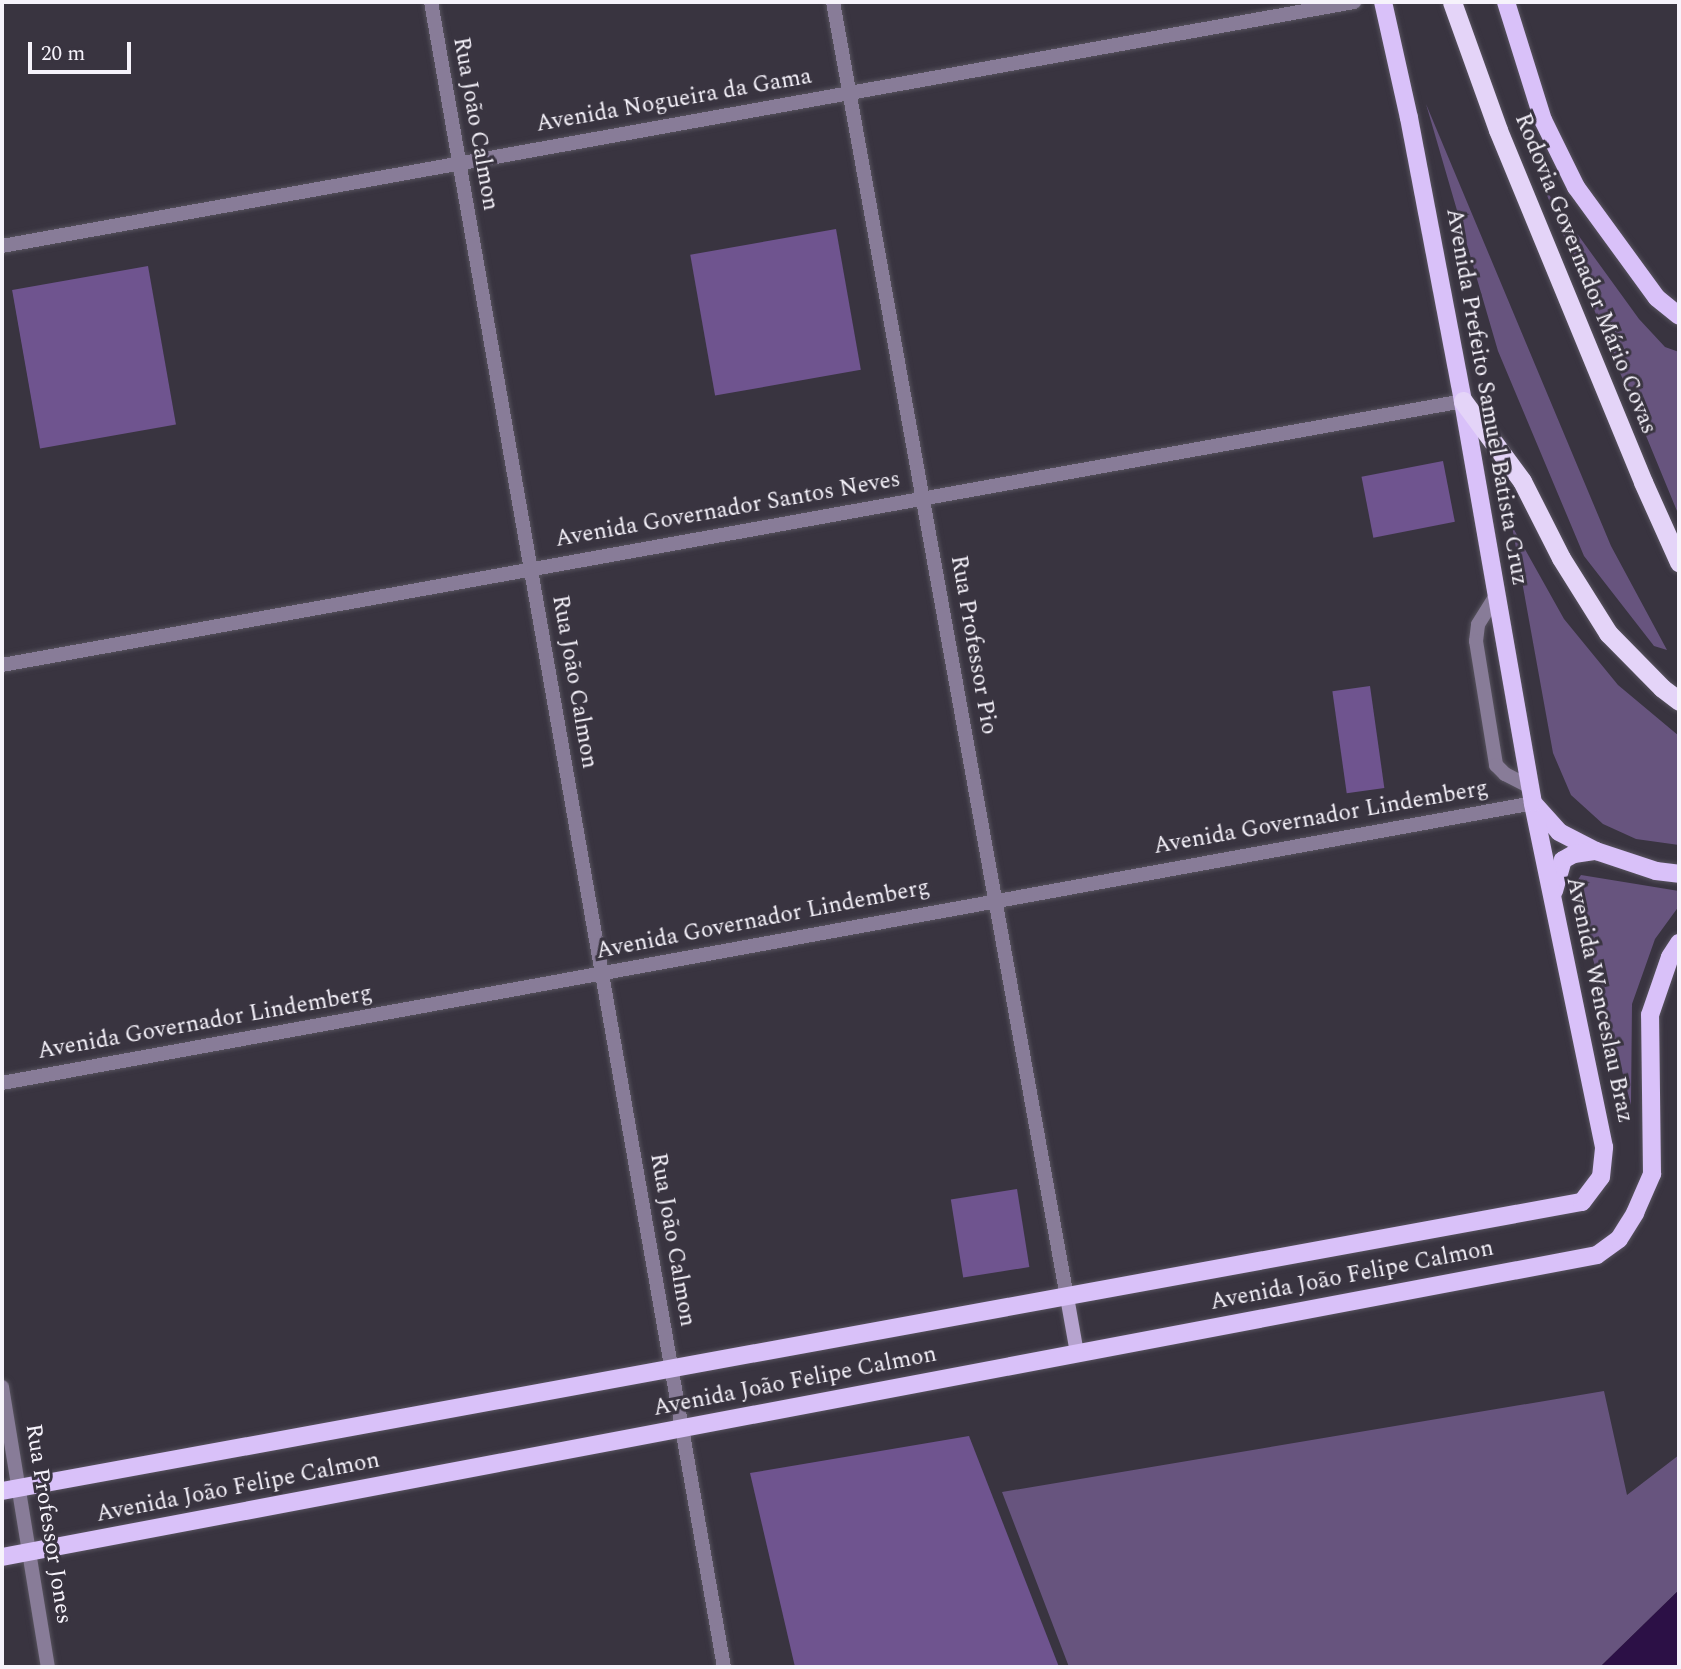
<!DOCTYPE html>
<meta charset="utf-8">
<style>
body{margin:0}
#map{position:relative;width:1681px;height:1669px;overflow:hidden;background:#393440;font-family:Spectral,serif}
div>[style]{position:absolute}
.green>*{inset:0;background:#67547e}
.water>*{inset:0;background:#2c1046}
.building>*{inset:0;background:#6f548f;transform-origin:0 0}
.roads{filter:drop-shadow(0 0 2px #57535e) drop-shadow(0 0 2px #57535e)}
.service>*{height:14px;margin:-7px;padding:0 7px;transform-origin:7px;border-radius:7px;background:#887c98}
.minor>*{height:14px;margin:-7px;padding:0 7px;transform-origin:7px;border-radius:7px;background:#887c98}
.tertiary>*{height:14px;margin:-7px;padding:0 7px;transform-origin:7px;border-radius:7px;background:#887c98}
.secondary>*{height:14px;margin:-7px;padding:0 7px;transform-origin:7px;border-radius:7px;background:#b6a3cf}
.primary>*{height:18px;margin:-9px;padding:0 9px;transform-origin:9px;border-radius:9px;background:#d9c1f9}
.trunk>*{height:19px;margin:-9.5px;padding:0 9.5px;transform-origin:9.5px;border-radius:9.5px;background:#e4d4f8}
span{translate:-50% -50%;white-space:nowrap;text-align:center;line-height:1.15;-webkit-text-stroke:6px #393440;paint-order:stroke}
.street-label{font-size:23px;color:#f6f3fb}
.frame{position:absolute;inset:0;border:4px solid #f6f3fb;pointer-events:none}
.scale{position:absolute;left:28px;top:42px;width:103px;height:32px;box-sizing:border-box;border:4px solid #f6f3fb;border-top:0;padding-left:9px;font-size:21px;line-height:24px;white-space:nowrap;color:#f6f3fb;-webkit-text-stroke:5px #393440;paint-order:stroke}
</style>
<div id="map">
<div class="green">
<div style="clip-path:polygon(1426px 104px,1611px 546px,1667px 650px,1654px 646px,1584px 556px,1498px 351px)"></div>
<div style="clip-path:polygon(1544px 188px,1639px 319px,1665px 347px,1679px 352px,1677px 511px)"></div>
<div style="clip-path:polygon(1512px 526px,1564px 619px,1618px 685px,1679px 736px,1679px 845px,1636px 839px,1603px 824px,1571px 795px,1553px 753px)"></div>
<div style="clip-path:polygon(1581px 875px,1679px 891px,1679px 906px,1655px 939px,1632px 1004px,1631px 1105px,1574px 886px)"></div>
<div style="clip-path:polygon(1604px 1391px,1627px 1495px,1679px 1455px,1679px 1590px,1600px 1667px,1069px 1667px,1002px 1492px)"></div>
</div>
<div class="water">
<div style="clip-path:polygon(1679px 1590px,1679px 1667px,1600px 1667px)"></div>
</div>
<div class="building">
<div style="left:836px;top:229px;width:143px;height:148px;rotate:80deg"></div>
<div style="left:148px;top:266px;width:161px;height:138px;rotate:80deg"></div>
<div style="left:1443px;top:461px;width:62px;height:83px;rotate:79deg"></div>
<div style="left:1370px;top:686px;width:103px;height:38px;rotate:82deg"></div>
<div style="left:1017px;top:1189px;width:79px;height:67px;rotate:81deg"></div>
<div style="clip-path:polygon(969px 1436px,1059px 1667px,795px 1667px,750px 1473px)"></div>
</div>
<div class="roads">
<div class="service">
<div style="left:1497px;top:594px;width:36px;rotate:122deg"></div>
<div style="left:1478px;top:625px;width:16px;rotate:97deg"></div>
<div style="left:1476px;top:641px;width:126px;rotate:80.8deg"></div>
<div style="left:1496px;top:765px;width:13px;rotate:45deg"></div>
<div style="left:1505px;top:774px;width:29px;rotate:27deg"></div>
</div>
<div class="minor">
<div style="left:431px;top:2px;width:1691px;rotate:80.02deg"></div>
<div style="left:833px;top:2px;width:1316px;rotate:79.76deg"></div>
<div style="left:2px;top:665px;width:1485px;rotate:-10.24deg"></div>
<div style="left:2px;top:1083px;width:1556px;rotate:-10.36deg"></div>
<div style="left:2px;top:1387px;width:284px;rotate:80.7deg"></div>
</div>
<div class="tertiary">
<div style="left:2px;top:246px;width:1374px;rotate:-10.23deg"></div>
</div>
<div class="secondary">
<div style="left:1067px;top:1297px;width:57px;rotate:79.9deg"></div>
</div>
<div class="primary">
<div style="left:1506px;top:2px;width:124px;rotate:72.6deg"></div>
<div style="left:1543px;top:120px;width:75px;rotate:63.8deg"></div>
<div style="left:1576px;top:187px;width:137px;rotate:53.9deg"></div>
<div style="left:1657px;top:298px;width:28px;rotate:39deg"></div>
<div style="left:1535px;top:805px;width:36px;rotate:48deg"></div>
<div style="left:1559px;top:832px;width:42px;rotate:27.2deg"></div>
<div style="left:1596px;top:851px;width:63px;rotate:18.4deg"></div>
<div style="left:1656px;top:871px;width:23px;rotate:7deg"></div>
<div style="left:1554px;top:891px;width:32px;rotate:-74deg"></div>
<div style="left:1563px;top:860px;width:13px;rotate:-29deg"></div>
<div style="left:1574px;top:854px;width:22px;rotate:-8deg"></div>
<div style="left:2px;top:1491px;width:1606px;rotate:-10.37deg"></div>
<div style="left:1582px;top:1202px;width:31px;rotate:-53deg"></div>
<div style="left:1601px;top:1177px;width:30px;rotate:-84deg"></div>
<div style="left:1604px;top:1147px;width:351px;rotate:-101.7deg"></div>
<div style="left:1533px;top:803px;width:408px;rotate:-99.9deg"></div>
<div style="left:1463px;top:401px;width:288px;rotate:-100.8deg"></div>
<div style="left:1409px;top:118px;width:119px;rotate:-102.6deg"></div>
<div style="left:2px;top:1557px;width:1623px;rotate:-10.72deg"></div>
<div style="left:1597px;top:1255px;width:27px;rotate:-36deg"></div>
<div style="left:1619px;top:1239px;width:31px;rotate:-58deg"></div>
<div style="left:1635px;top:1213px;width:43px;rotate:-66.4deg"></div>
<div style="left:1652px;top:1174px;width:159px;rotate:-90.7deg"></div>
<div style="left:1650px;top:1015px;width:61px;rotate:-71deg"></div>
<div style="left:1670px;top:957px;width:17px;rotate:-57deg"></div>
</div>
<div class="trunk">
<div style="left:1452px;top:2px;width:136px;rotate:70.2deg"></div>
<div style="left:1498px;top:130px;width:381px;rotate:67.6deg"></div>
<div style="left:1643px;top:482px;width:88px;rotate:65.8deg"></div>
<div style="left:1463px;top:401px;width:99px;rotate:53.6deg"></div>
<div style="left:1522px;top:481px;width:86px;rotate:63.1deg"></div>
<div style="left:1561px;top:558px;width:89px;rotate:57.9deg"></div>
<div style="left:1608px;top:633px;width:77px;rotate:45.5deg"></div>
<div style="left:1662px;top:688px;width:21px;rotate:37deg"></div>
</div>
</div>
<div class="street-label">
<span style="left:674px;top:101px;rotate:-10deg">Avenida Nogueira da Gama</span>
<span style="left:475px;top:124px;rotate:80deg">Rua João Calmon</span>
<span style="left:1585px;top:274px;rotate:68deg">Rodovia Governador Mário Covas</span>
<span style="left:1486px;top:397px;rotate:80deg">Avenida Prefeito Samuel Batista Cruz</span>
<span style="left:728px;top:510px;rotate:-10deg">Avenida Governador Santos Neves</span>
<span style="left:973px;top:645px;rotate:80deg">Rua Professor Pio</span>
<span style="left:574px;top:682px;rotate:80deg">Rua João Calmon</span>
<span style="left:1321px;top:818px;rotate:-10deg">Avenida Governador Lindemberg</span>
<span style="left:763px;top:920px;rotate:-11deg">Avenida Governador Lindemberg</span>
<span style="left:1599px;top:1000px;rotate:78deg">Avenida Wenceslau Braz</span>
<span style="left:205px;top:1023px;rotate:-10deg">Avenida Governador Lindemberg</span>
<span style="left:672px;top:1240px;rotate:80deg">Rua João Calmon</span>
<span style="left:1352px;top:1276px;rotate:-11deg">Avenida João Felipe Calmon</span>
<span style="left:795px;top:1382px;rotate:-11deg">Avenida João Felipe Calmon</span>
<span style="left:238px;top:1488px;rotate:-11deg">Avenida João Felipe Calmon</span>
<span style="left:48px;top:1524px;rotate:81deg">Rua Professor Jones</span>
</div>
<div class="frame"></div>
<div class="scale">20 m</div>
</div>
